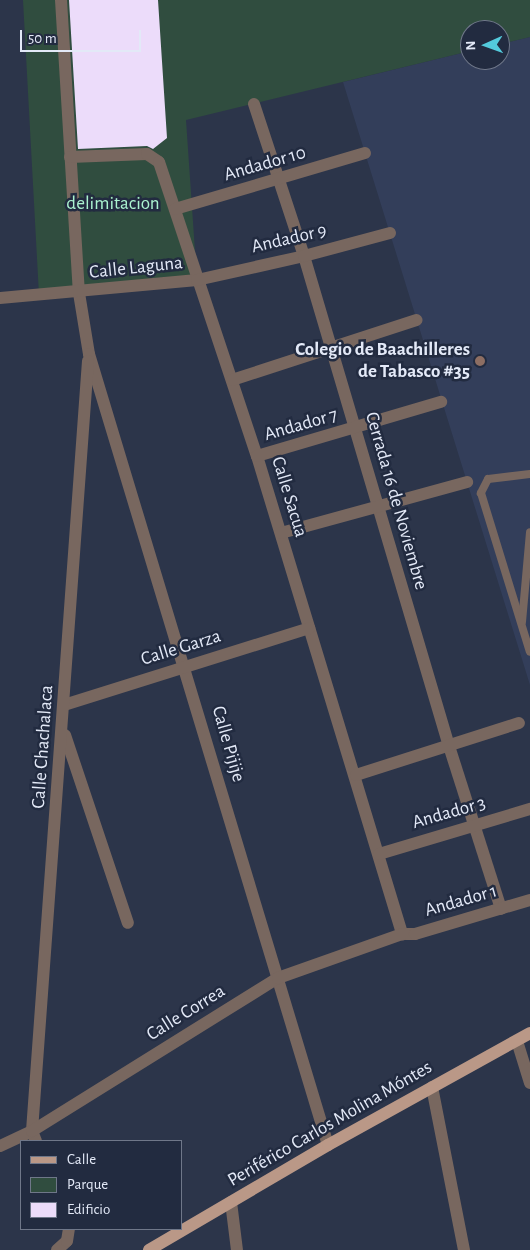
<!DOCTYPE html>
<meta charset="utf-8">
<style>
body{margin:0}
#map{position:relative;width:530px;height:1250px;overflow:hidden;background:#2c354a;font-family:"Alegreya Sans",sans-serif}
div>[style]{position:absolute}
.built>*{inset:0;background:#333e5a}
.green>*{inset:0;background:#304d3f}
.building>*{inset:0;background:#ecdcfa}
.service>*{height:8px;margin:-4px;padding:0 4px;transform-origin:4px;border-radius:4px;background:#78675f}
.minor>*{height:12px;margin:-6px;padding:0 6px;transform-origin:6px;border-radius:6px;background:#78675f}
.primary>*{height:12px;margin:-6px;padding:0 6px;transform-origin:6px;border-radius:6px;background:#ba9887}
.dots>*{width:14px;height:14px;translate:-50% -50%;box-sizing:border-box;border:2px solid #222b40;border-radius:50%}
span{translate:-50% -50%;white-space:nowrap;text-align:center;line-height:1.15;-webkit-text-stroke:5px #222b40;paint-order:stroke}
.street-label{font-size:19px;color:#e3e9f7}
.park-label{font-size:19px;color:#abf3d0}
.poi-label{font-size:19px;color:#e3e9f7;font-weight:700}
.right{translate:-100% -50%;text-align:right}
.legend{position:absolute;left:20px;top:1140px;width:162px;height:90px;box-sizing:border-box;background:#222b40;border:1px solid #6f7789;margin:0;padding:6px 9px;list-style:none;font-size:15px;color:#e3e9f7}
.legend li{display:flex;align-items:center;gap:10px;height:25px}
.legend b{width:25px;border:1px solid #6f7789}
.north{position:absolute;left:460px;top:20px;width:50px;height:50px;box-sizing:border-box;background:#222b40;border:1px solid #6f7789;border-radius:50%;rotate:268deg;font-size:14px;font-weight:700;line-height:20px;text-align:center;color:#e3e9f7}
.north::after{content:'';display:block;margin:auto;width:18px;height:22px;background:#53cadc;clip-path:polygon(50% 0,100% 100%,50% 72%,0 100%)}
.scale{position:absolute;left:20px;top:30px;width:121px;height:22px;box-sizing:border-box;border:2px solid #e3e9f7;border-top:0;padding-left:6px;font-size:15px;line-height:18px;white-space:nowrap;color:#e3e9f7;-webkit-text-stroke:4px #222b40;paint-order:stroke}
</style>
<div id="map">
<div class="built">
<div style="clip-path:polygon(530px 37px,530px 685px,343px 82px,470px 51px,470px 60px,500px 60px,500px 44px)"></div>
</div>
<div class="green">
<div style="clip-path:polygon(23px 0,530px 0,530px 37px,500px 44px,500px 30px,470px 30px,470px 51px,186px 120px,197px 280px,39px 295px)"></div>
</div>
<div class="building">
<div style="clip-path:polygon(69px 0,158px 0,167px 138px,153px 149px,147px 146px,78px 149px)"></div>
</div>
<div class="service">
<div style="left:530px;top:474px;width:42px;rotate:173.2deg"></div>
<div style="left:488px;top:479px;width:16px;rotate:117deg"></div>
<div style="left:481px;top:493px;width:166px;rotate:72.9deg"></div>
<div style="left:522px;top:622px;width:90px;rotate:-84.9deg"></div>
</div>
<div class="minor">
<div style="left:61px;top:0;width:294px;rotate:86.5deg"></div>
<div style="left:79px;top:293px;width:62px;rotate:80.7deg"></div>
<div style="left:89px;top:354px;width:826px;rotate:73.19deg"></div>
<div style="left:254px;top:104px;width:160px;rotate:71.8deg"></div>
<div style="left:304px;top:256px;width:511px;rotate:73.52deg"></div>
<div style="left:449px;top:746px;width:171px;rotate:72.3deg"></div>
<div style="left:70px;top:157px;width:77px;rotate:-2.2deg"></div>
<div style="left:147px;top:154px;width:14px;rotate:34deg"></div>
<div style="left:159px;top:162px;width:310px;rotate:71.6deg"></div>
<div style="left:257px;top:456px;width:500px;rotate:73.1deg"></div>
<div style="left:175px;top:209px;width:198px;rotate:-16.4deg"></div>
<div style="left:0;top:298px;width:198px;rotate:-5.2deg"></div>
<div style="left:197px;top:280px;width:110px;rotate:-12.6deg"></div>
<div style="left:304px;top:256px;width:89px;rotate:-15deg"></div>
<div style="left:232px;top:380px;width:194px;rotate:-18deg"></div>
<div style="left:257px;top:456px;width:192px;rotate:-16.4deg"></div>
<div style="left:281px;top:533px;width:193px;rotate:-15.3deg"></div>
<div style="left:64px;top:705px;width:257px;rotate:-17.4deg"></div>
<div style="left:65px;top:735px;width:198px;rotate:71.5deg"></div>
<div style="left:356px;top:775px;width:171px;rotate:-17.7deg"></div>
<div style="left:379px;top:854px;width:158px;rotate:-16.6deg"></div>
<div style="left:402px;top:934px;width:13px"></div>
<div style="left:415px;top:934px;width:120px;rotate:-16.5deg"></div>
<div style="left:517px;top:1041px;width:44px;rotate:72.8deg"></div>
<div style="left:432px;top:1087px;width:166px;rotate:78.9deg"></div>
<div style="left:36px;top:1141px;width:11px;rotate:-112deg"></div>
<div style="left:32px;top:1131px;width:772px;rotate:-85.84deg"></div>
<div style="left:0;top:1146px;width:35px;rotate:-25deg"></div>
<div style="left:32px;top:1131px;width:290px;rotate:-31.9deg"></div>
<div style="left:278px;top:978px;width:132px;rotate:-19.5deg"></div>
<div style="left:231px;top:1202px;width:48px;rotate:82.9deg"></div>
<div style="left:57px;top:1250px;width:13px;rotate:-42deg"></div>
<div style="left:67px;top:1241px;width:12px;rotate:-81deg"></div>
</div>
<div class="primary">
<div style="left:149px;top:1250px;width:208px;rotate:-30.4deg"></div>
<div style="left:328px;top:1145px;width:231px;rotate:-29deg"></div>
</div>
<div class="dots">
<div style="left:480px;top:361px;background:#8d6e63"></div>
</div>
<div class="street-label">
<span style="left:265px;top:164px;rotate:-16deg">Andador 10</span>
<span style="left:289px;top:239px;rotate:-13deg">Andador 9</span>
<span style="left:136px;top:268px;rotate:-6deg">Calle Laguna</span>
<span style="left:301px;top:425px;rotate:-16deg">Andador 7</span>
<span style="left:289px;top:497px;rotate:73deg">Calle Sacua</span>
<span style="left:396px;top:501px;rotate:74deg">Cerrada 16 de Noviembre</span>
<span style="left:181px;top:648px;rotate:-17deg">Calle Garza</span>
<span style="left:228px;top:744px;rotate:74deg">Calle Pijije</span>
<span style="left:43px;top:747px;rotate:-86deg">Calle Chachalaca</span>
<span style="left:449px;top:813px;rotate:-16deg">Andador 3</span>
<span style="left:461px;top:901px;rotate:-16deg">Andador 1</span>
<span style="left:186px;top:1013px;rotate:-32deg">Calle Correa</span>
<span style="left:330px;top:1124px;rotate:-30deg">Periférico Carlos Molina Móntes</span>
</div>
<div class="park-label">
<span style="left:113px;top:204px">delimitacion</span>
</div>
<div class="poi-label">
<span class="right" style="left:470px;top:361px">Colegio de Baachilleres<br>de Tabasco #35</span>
</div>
<ul class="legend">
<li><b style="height:6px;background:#ba9887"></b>Calle</li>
<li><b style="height:14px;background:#304d3f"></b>Parque</li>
<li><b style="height:14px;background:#ecdcfa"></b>Edificio</li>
</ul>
<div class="north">N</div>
<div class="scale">50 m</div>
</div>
